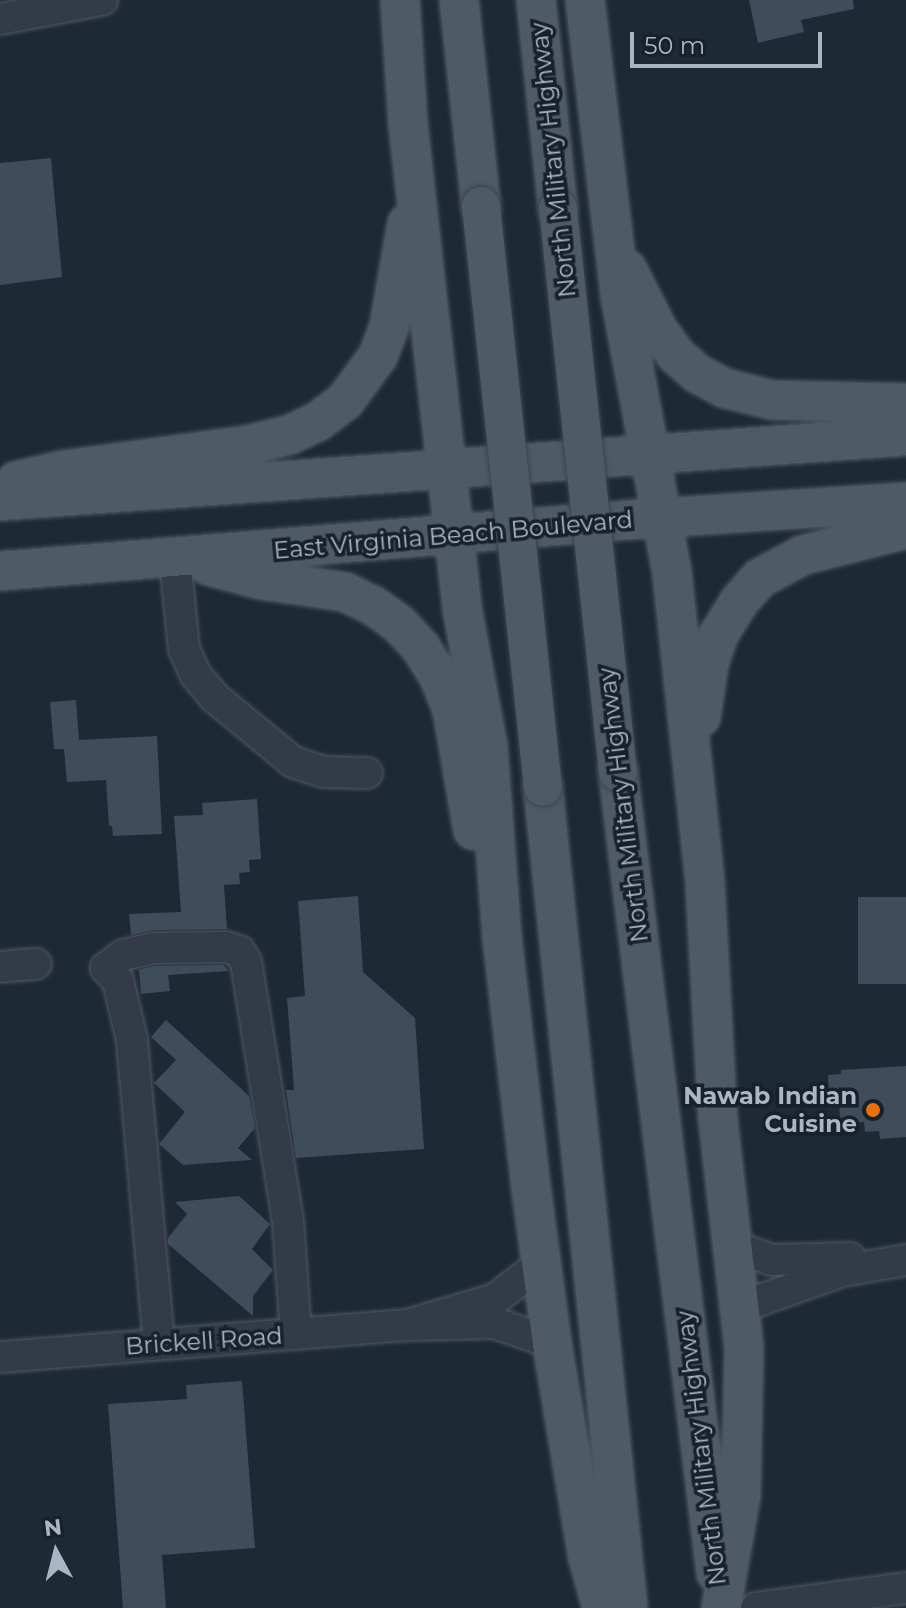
<!DOCTYPE html>
<style>
body{margin:0}
#map{position:relative;width:906px;height:1608px;overflow:hidden;background:#1e2936;font-family:Montserrat,sans-serif}
div>[style]{position:absolute}
.building>*{inset:0;background:#3f4c5c;transform-origin:0 0}
.roads{filter:drop-shadow(0 0 2px #4f5965) drop-shadow(0 0 2px #4f5965)}
.minor>*{height:30px;margin:-15px;padding:0 15px;transform-origin:15px;border-radius:15px;background:#323b47}
.major>*{height:38px;margin:-19px;padding:0 19px;transform-origin:19px;border-radius:19px;background:#4f5a67}
.bridges{filter:drop-shadow(0 0 2px #3b4450) drop-shadow(0 0 2px #3b4450)}
.major-bridge>*{height:38px;margin:-19px;padding:0 19px;transform-origin:19px;border-radius:19px;background:#4f5a67}
.dots>*{width:22px;height:22px;translate:-50% -50%;box-sizing:border-box;border:4px solid #17202b;border-radius:50%}
span{translate:-50% -50%;white-space:nowrap;text-align:center;line-height:1.15;-webkit-text-stroke:7px #17202b;paint-order:stroke}
.street-label{font-size:24px;color:#abb6c4}
.poi-label{font-size:24px;color:#abb6c4;font-weight:700}
.right{translate:-100% -50%;text-align:right}
.north{position:absolute;left:16px;top:1512px;width:80px;height:80px;-webkit-text-stroke:6px #17202b;paint-order:stroke;rotate:353deg;font-size:22px;font-weight:700;line-height:32px;text-align:center;color:#abb6c4}
.north::after{content:'';display:block;margin:auto;width:28px;height:36px;background:#abb6c4;clip-path:polygon(50% 0,100% 100%,50% 72%,0 100%)}
.scale{position:absolute;left:630px;top:32px;width:192px;height:36px;box-sizing:border-box;border:4px solid #abb6c4;border-top:0;padding-left:10px;font-size:24px;line-height:28px;white-space:nowrap;color:#abb6c4;-webkit-text-stroke:6px #17202b;paint-order:stroke}
</style>
<div id="map">
<div class="building">
<div style="clip-path:polygon(749px 0,853px 0,854px 9px,801px 20px,804px 32px,758px 43px)"></div>
<div style="clip-path:polygon(51px 158px,62px 277px,0 285px,0 163px)"></div>
<div style="clip-path:polygon(76px 700px,79px 740px,157px 736px,162px 834px,113px 836px,112px 826px,109px 826px,106px 780px,67px 782px,64px 749px,54px 749px,50px 702px)"></div>
<div style="clip-path:polygon(257px 799px,261px 859px,249px 860px,250px 872px,239px 873px,240px 884px,224px 885px,227px 929px,153px 930px,131px 935px,129px 914px,181px 912px,174px 816px,203px 815px,202px 803px)"></div>
<div style="clip-path:polygon(358px 896px,363px 972px,415px 1018px,424px 1149px,296px 1158px,286px 1090px,294px 1090px,287px 998px,305px 996px,298px 901px)"></div>
<div style="left:906px;top:897px;width:87px;height:48px;rotate:90deg"></div>
<div style="clip-path:polygon(223px 965px,229px 971px,168px 975px,170px 991px,141px 994px,139px 970px,155px 966px)"></div>
<div style="clip-path:polygon(166px 1020px,249px 1096px,255px 1128px,238px 1148px,252px 1160px,183px 1165px,159px 1144px,185px 1112px,154px 1083px,176px 1060px,151px 1037px)"></div>
<div style="clip-path:polygon(906px 1066px,906px 1137px,880px 1139px,879px 1131px,865px 1132px,864px 1122px,840px 1124px,839px 1098px,829px 1099px,828px 1075px,841px 1074px,841px 1070px)"></div>
<div style="clip-path:polygon(239px 1196px,270px 1224px,252px 1249px,273px 1270px,253px 1296px,253px 1316px,168px 1244px,168px 1238px,187px 1214px,175px 1202px)"></div>
<div style="clip-path:polygon(242px 1381px,255px 1548px,162px 1555px,166px 1608px,123px 1608px,108px 1404px,187px 1399px,186px 1385px)"></div>
</div>
<div class="roads">
<div class="minor">
<div style="left:0;top:19px;width:104px;rotate:-10.6deg"></div>
<div style="left:175px;top:559px;width:90px;rotate:84.3deg"></div>
<div style="left:184px;top:649px;width:27px;rotate:66deg"></div>
<div style="left:195px;top:674px;width:30px;rotate:50deg"></div>
<div style="left:214px;top:697px;width:102px;rotate:39.4deg"></div>
<div style="left:293px;top:762px;width:33px;rotate:18deg"></div>
<div style="left:324px;top:772px;width:43px;rotate:1.3deg"></div>
<div style="left:0;top:967px;width:36px;rotate:-5deg"></div>
<div style="left:733px;top:1246px;width:41px;rotate:19.7deg"></div>
<div style="left:772px;top:1260px;width:78px;rotate:-1.5deg"></div>
<div style="left:541px;top:1264px;width:58px;rotate:142.7deg"></div>
<div style="left:495px;top:1299px;width:91px;rotate:163.4deg"></div>
<div style="left:408px;top:1325px;width:87px;rotate:-1.3deg"></div>
<div style="left:495px;top:1323px;width:60px;rotate:19.3deg"></div>
<div style="left:741px;top:1307px;width:107px;rotate:-19.6deg"></div>
<div style="left:842px;top:1271px;width:65px;rotate:-9.8deg"></div>
<div style="left:159px;top:1344px;width:305px;rotate:-95.1deg"></div>
<div style="left:132px;top:1040px;width:61px;rotate:-103.3deg"></div>
<div style="left:118px;top:981px;width:18px;rotate:-133deg"></div>
<div style="left:106px;top:968px;width:21px;rotate:-37deg"></div>
<div style="left:123px;top:955px;width:31px;rotate:-13deg"></div>
<div style="left:153px;top:948px;width:73px;rotate:-0.8deg"></div>
<div style="left:226px;top:947px;width:14px;rotate:17deg"></div>
<div style="left:239px;top:951px;width:13px;rotate:58deg"></div>
<div style="left:246px;top:962px;width:262px;rotate:80.8deg"></div>
<div style="left:288px;top:1221px;width:113px;rotate:86deg"></div>
<div style="left:0;top:1357px;width:409px;rotate:-4.5deg"></div>
<div style="left:756px;top:1608px;width:151px;rotate:-7.6deg"></div>
</div>
<div class="major">
<div style="left:400px;top:0;width:123px;rotate:86.3deg"></div>
<div style="left:408px;top:123px;width:199px;rotate:83.7deg"></div>
<div style="left:430px;top:321px;width:289px;rotate:83.6deg"></div>
<div style="left:462px;top:608px;width:141px;rotate:79.4deg"></div>
<div style="left:488px;top:747px;width:191px;rotate:85.8deg"></div>
<div style="left:502px;top:937px;width:260px;rotate:83.4deg"></div>
<div style="left:532px;top:1195px;width:149px;rotate:82.3deg"></div>
<div style="left:552px;top:1343px;width:217px;rotate:80.5deg"></div>
<div style="left:588px;top:1557px;width:53px;rotate:74.6deg"></div>
<div style="left:459px;top:0;width:207px;rotate:83.9deg"></div>
<div style="left:536px;top:0;width:210px;rotate:84deg"></div>
<div style="left:585px;top:0;width:302px;rotate:83.2deg"></div>
<div style="left:621px;top:300px;width:278px;rotate:79.4deg"></div>
<div style="left:672px;top:573px;width:312px;rotate:83.9deg"></div>
<div style="left:705px;top:883px;width:237px;rotate:86.9deg"></div>
<div style="left:718px;top:1120px;width:230px;rotate:83.5deg"></div>
<div style="left:744px;top:1349px;width:146px;rotate:91.2deg"></div>
<div style="left:741px;top:1495px;width:115px;rotate:100deg"></div>
<div style="left:627px;top:269px;width:68px;rotate:63.1deg"></div>
<div style="left:658px;top:330px;width:31px;rotate:54deg"></div>
<div style="left:676px;top:355px;width:29px;rotate:41deg"></div>
<div style="left:698px;top:374px;width:30px;rotate:28deg"></div>
<div style="left:724px;top:388px;width:49px;rotate:14deg"></div>
<div style="left:772px;top:400px;width:134px;rotate:1.3deg"></div>
<div style="left:16px;top:481px;width:49px;rotate:-12.9deg"></div>
<div style="left:64px;top:470px;width:186px;rotate:-7.7deg"></div>
<div style="left:248px;top:445px;width:42px;rotate:-13.7deg"></div>
<div style="left:289px;top:435px;width:31px;rotate:-25deg"></div>
<div style="left:317px;top:422px;width:35px;rotate:-37deg"></div>
<div style="left:345px;top:401px;width:56px;rotate:-53.7deg"></div>
<div style="left:378px;top:356px;width:31px;rotate:-69deg"></div>
<div style="left:389px;top:327px;width:105px;rotate:-80.1deg"></div>
<div style="left:0;top:501px;width:908px;rotate:-4.1deg"></div>
<div style="left:209px;top:566px;width:55px;rotate:14.8deg"></div>
<div style="left:262px;top:580px;width:84px;rotate:8.2deg"></div>
<div style="left:345px;top:592px;width:32px;rotate:26deg"></div>
<div style="left:374px;top:606px;width:31px;rotate:36deg"></div>
<div style="left:399px;top:624px;width:33px;rotate:47deg"></div>
<div style="left:421px;top:648px;width:34px;rotate:58deg"></div>
<div style="left:439px;top:677px;width:35px;rotate:68deg"></div>
<div style="left:452px;top:709px;width:123px;rotate:80.2deg"></div>
<div style="left:0;top:571px;width:629px;rotate:-4.65deg"></div>
<div style="left:627px;top:520px;width:280px;rotate:-3.7deg"></div>
<div style="left:701px;top:717px;width:55px;rotate:-81.6deg"></div>
<div style="left:709px;top:663px;width:31px;rotate:-71deg"></div>
<div style="left:719px;top:634px;width:36px;rotate:-58deg"></div>
<div style="left:738px;top:603px;width:33px;rotate:-49deg"></div>
<div style="left:760px;top:578px;width:49px;rotate:-28.1deg"></div>
<div style="left:803px;top:555px;width:106px;rotate:-14.2deg"></div>
<div style="left:618px;top:772px;width:807px;rotate:83.02deg"></div>
<div style="left:543px;top:787px;width:825px;rotate:84.09deg"></div>
</div>
</div>
<div class="bridges">
<div class="major-bridge">
<div style="left:481px;top:206px;width:584px;rotate:83.91deg"></div>
<div style="left:558px;top:209px;width:566px;rotate:83.92deg"></div>
</div>
</div>
<div class="dots">
<div style="left:873px;top:1110px;background:#e8710a"></div>
</div>
<div class="street-label">
<span style="left:553px;top:160px;rotate:-96deg">North Military Highway</span>
<span style="left:453px;top:535px;rotate:-5deg">East Virginia Beach Boulevard</span>
<span style="left:623px;top:805px;rotate:-97deg">North Military Highway</span>
<span style="left:204px;top:1341px;rotate:-4deg">Brickell Road</span>
<span style="left:701px;top:1448px;rotate:-97deg">North Military Highway</span>
</div>
<div class="poi-label">
<span class="right" style="left:857px;top:1110px">Nawab Indian<br>Cuisine</span>
</div>
<div class="north">N</div>
<div class="scale">50 m</div>
</div>
